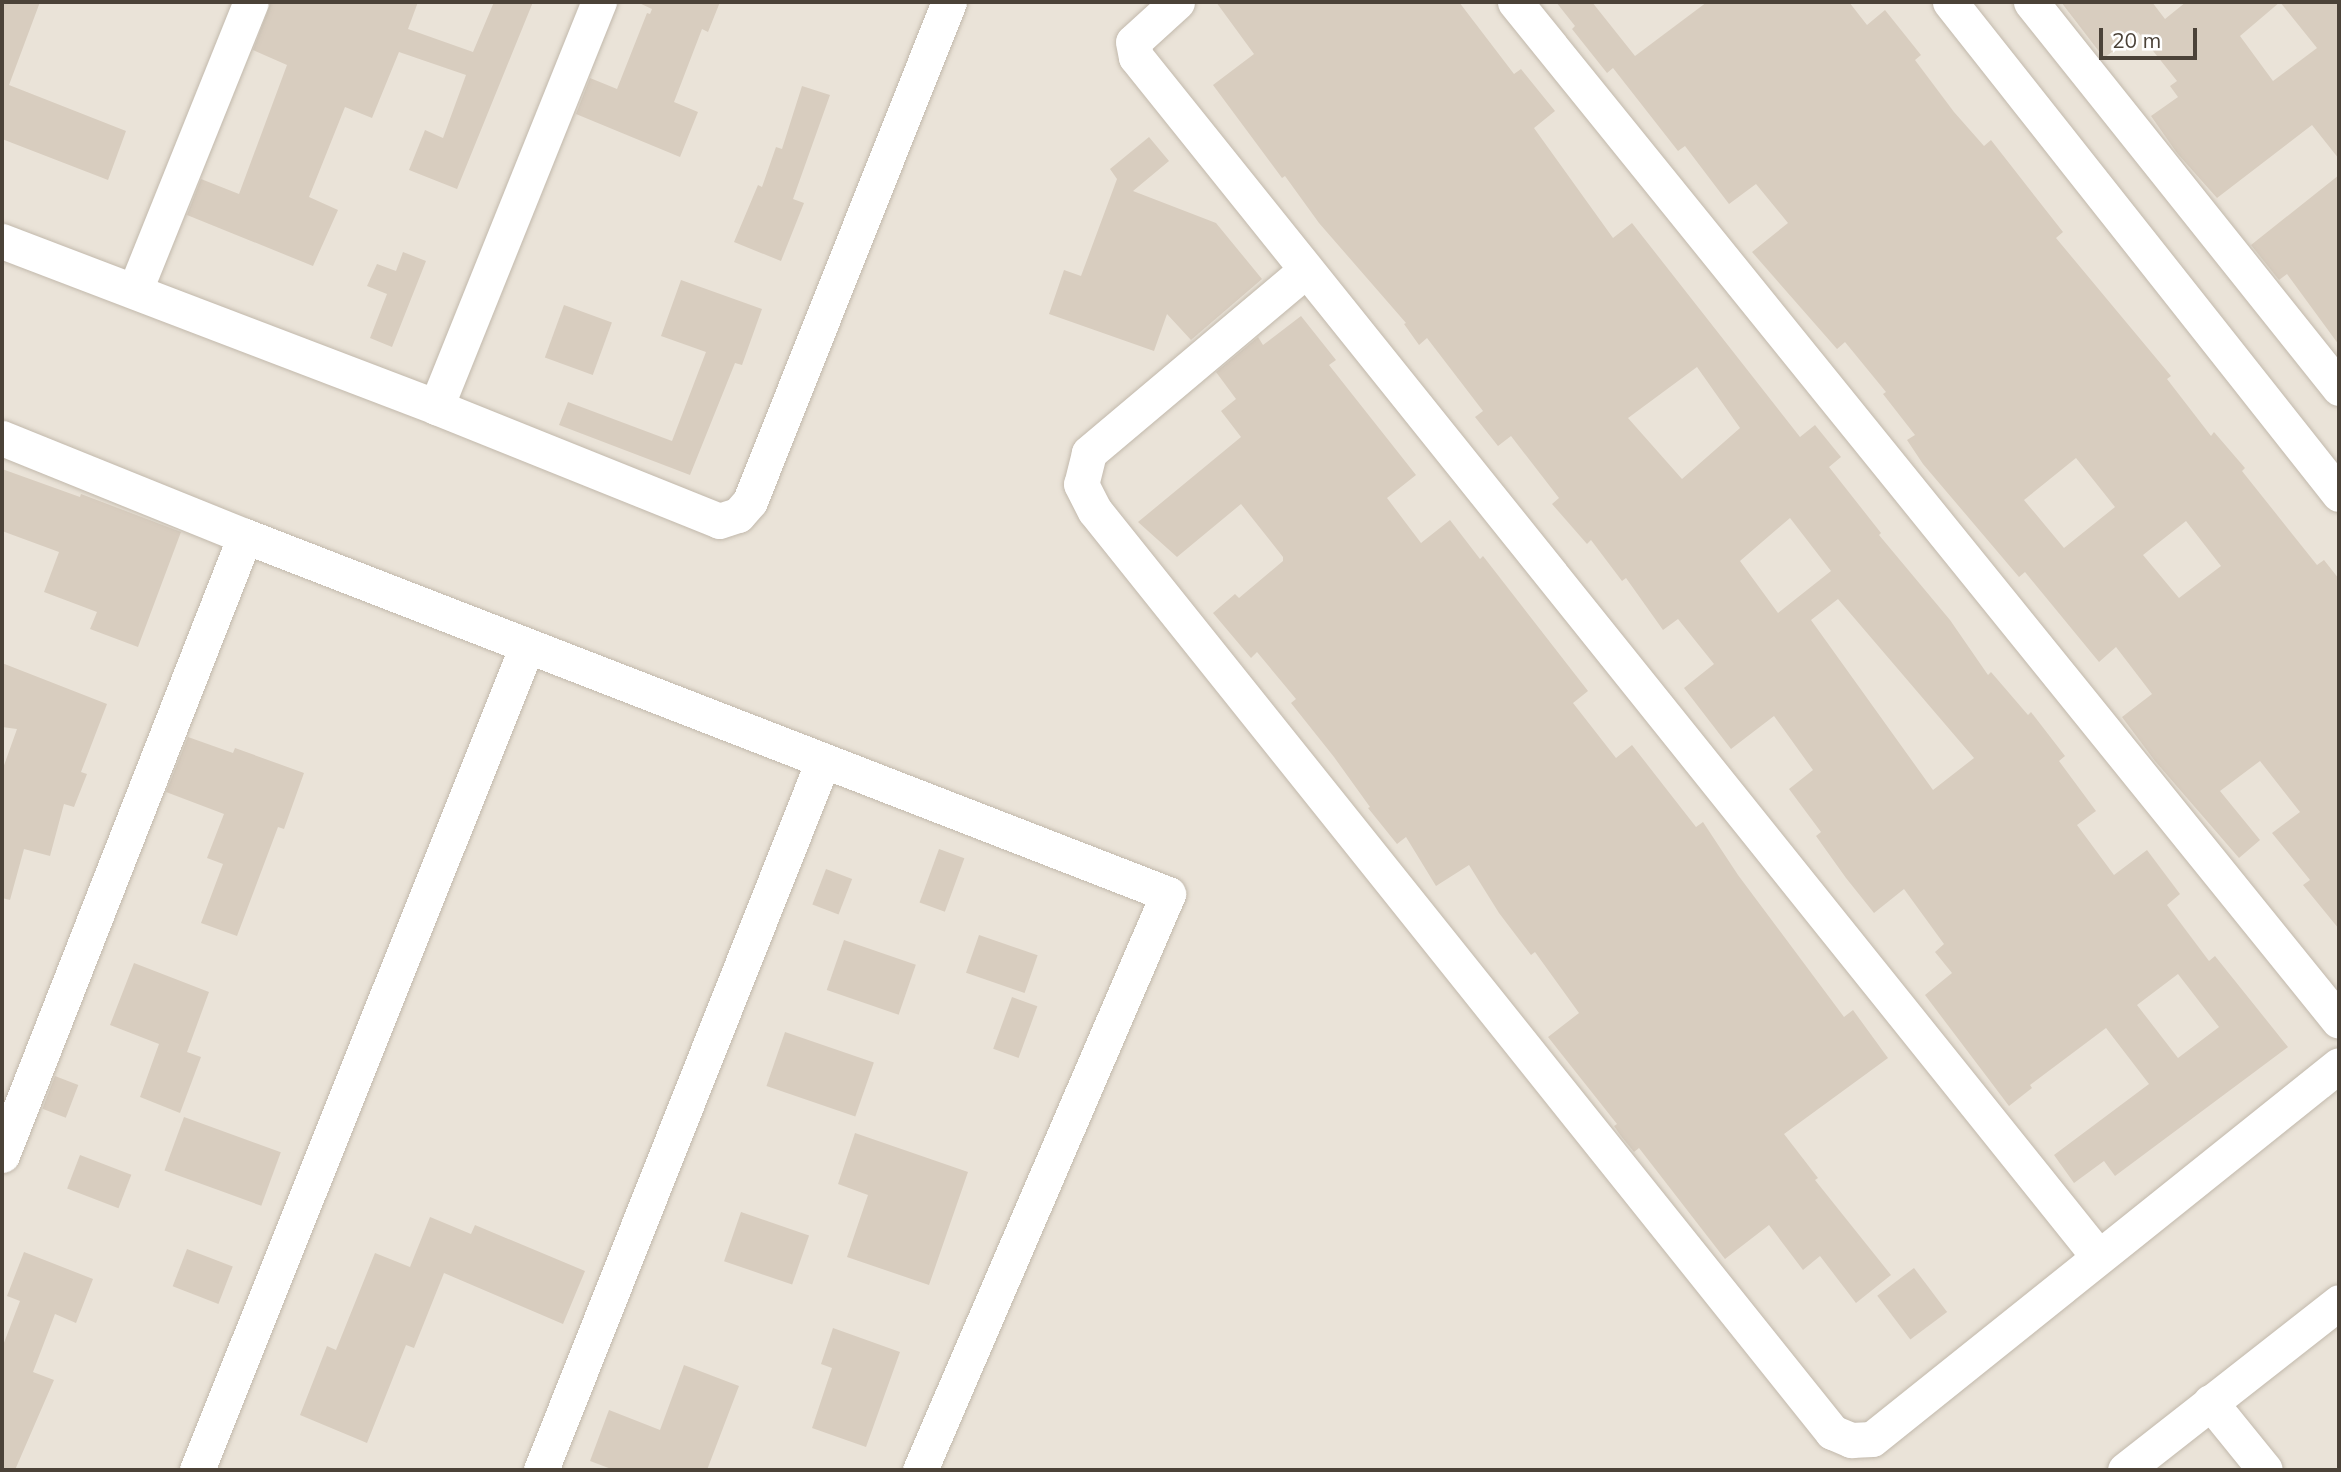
<!DOCTYPE html>
<style>
body{margin:0}
#map{position:relative;width:2341px;height:1472px;overflow:hidden;background:#f6f2ea;font-family:Mulish,sans-serif}
div>[style]{position:absolute}
.residential>*{inset:0;background:#eae3d8;transform-origin:0 0}
.building>*{inset:0;background:#d8cdbf;transform-origin:0 0}
.roads{filter:drop-shadow(0 0 2px #c2b9ac) drop-shadow(0 0 2px #c2b9ac)}
.street>*{height:35px;margin:-17.5px;padding:0 17.5px;transform-origin:17.5px;border-radius:17.5px;background:#fff}
span{translate:-50% -50%;white-space:nowrap;text-align:center;line-height:1.15;-webkit-text-stroke:7px #fff;paint-order:stroke}
.frame{position:absolute;inset:0;border:4px solid #4b4238;pointer-events:none}
.scale{position:absolute;left:2099px;top:28px;width:98px;height:32px;box-sizing:border-box;border:4px solid #4b4238;border-top:0;padding-left:9px;font-size:21px;line-height:24px;white-space:nowrap;color:#4b4238;-webkit-text-stroke:5px #fff;paint-order:stroke}
</style>
<div id="map">
<div class="residential">
<div style="left:2px;top:2px;width:2337px;height:1468px"></div>
</div>
<div class="building">
<div style="clip-path:polygon(2px 2px,40px 2px,9px 85px,126px 131px,108px 180px,2px 139px)"></div>
<div style="clip-path:polygon(271px 2px,418px 2px,408px 29px,473px 52px,494px 2px,533px 2px,457px 189px,409px 170px,425px 130px,443px 138px,466px 75px,399px 52px,372px 118px,345px 107px,309px 197px,338px 210px,313px 266px,187px 215px,201px 179px,239px 194px,287px 65px,253px 50px)"></div>
<div style="clip-path:polygon(637px 2px,720px 2px,708px 32px,702px 29px,674px 102px,698px 112px,680px 157px,576px 114px,590px 78px,617px 89px,647px 13px,650px 14px,652px 9px)"></div>
<div style="clip-path:polygon(evenodd,1216px 2px,1459px 2px,1514px 74px,1521px 69px,1555px 111px,1534px 128px,1613px 238px,1632px 223px,1800px 437px,1815px 425px,1841px 457px,1829px 467px,1881px 533px,1879px 535px,1950px 620px,1988px 675px,1991px 672px,2028px 715px,2031px 712px,2065px 756px,2059px 761px,2096px 811px,2077px 825px,2114px 875px,2147px 850px,2180px 894px,2167px 905px,2209px 961px,2215px 956px,2288px 1047px,2115px 1176px,2104px 1161px,2074px 1183px,2054px 1155px,2149px 1084px,2106px 1028px,2030px 1085px,2032px 1088px,2009px 1106px,1925px 995px,1952px 973px,1935px 952px,1944px 944px,1904px 889px,1874px 913px,1846px 878px,1816px 836px,1821px 832px,1789px 789px,1813px 770px,1774px 716px,1731px 749px,1684px 688px,1714px 664px,1678px 619px,1663px 630px,1626px 578px,1622px 581px,1591px 540px,1587px 544px,1552px 504px,1559px 498px,1511px 436px,1498px 446px,1475px 417px,1483px 411px,1427px 338px,1419px 345px,1404px 324px,1406px 323px,1319px 223px,1285px 176px,1282px 178px,1213px 85px,1254px 54px,1216px 2px,1697px 367px,1740px 428px,1682px 479px,1628px 418px,1697px 367px,1216px 2px,1790px 518px,1831px 571px,1778px 613px,1740px 561px,1790px 518px,1216px 2px,1838px 599px,1974px 758px,1933px 790px,1811px 620px,1838px 599px,1216px 2px,2178px 974px,2219px 1027px,2178px 1058px,2137px 1005px,2178px 974px)"></div>
<div style="clip-path:polygon(evenodd,1556px 2px,1592px 2px,1635px 56px,1707px 2px,1849px 2px,1867px 25px,1885px 10px,1921px 55px,1915px 60px,1954px 112px,1984px 146px,1991px 140px,2063px 232px,2056px 238px,2171px 376px,2167px 379px,2211px 436px,2214px 432px,2245px 468px,2242px 471px,2317px 565px,2324px 560px,2339px 579px,2339px 929px,2303px 885px,2310px 880px,2272px 833px,2300px 812px,2260px 761px,2220px 791px,2260px 840px,2239px 858px,2155px 761px,2122px 717px,2152px 694px,2116px 647px,2099px 662px,2025px 572px,2019px 577px,1923px 464px,1907px 440px,1915px 435px,1883px 394px,1886px 392px,1845px 342px,1837px 349px,1752px 252px,1788px 223px,1756px 184px,1729px 204px,1685px 146px,1678px 151px,1613px 68px,1607px 73px,1572px 29px,1575px 26px,1556px 2px,2076px 458px,2115px 507px,2064px 548px,2024px 500px,2076px 458px,1556px 2px,2186px 521px,2221px 566px,2179px 598px,2143px 555px,2186px 521px)"></div>
<div style="clip-path:polygon(evenodd,2061px 2px,2152px 2px,2165px 19px,2186px 2px,2339px 2px,2339px 159px,2312px 125px,2217px 198px,2177px 153px,2151px 116px,2178px 97px,2170px 86px,2177px 81px,2138px 32px,2104px 58px,2061px 2px,2280px 2px,2317px 48px,2273px 81px,2240px 36px,2280px 2px)"></div>
<div style="clip-path:polygon(802px 86px,830px 95px,793px 199px,804px 203px,781px 261px,734px 242px,758px 185px,762px 187px,776px 147px,782px 149px)"></div>
<div style="clip-path:polygon(1149px 137px,1169px 161px,1133px 191px,1216px 223px,1262px 279px,1191px 340px,1167px 314px,1154px 351px,1049px 314px,1064px 270px,1081px 276px,1117px 179px,1110px 169px)"></div>
<div style="clip-path:polygon(2339px 175px,2339px 345px,2287px 274px,2279px 280px,2251px 245px)"></div>
<div style="clip-path:polygon(403px 252px,426px 261px,392px 347px,370px 338px,387px 294px,367px 286px,377px 264px,396px 271px)"></div>
<div style="clip-path:polygon(681px 280px,762px 309px,742px 365px,735px 363px,690px 475px,559px 425px,568px 402px,672px 441px,706px 352px,661px 336px)"></div>
<div style="left:564px;top:305px;width:51px;height:56px;rotate:20deg"></div>
<div style="clip-path:polygon(1301px 316px,1336px 360px,1329px 365px,1416px 475px,1387px 498px,1421px 543px,1450px 520px,1480px 559px,1483px 556px,1588px 691px,1573px 703px,1616px 758px,1632px 745px,1696px 827px,1703px 822px,1738px 875px,1844px 1017px,1853px 1010px,1888px 1058px,1784px 1134px,1818px 1178px,1815px 1180px,1891px 1275px,1856px 1303px,1820px 1256px,1803px 1270px,1769px 1225px,1725px 1259px,1639px 1148px,1634px 1152px,1621px 1136px,1614px 1126px,1617px 1124px,1548px 1037px,1579px 1013px,1535px 952px,1531px 955px,1499px 913px,1469px 865px,1436px 886px,1406px 837px,1397px 844px,1368px 808px,1370px 807px,1334px 757px,1291px 703px,1296px 699px,1257px 652px,1251px 658px,1213px 613px,1235px 594px,1239px 598px,1283px 561px,1283px 557px,1241px 504px,1177px 557px,1138px 522px,1241px 437px,1221px 411px,1236px 399px,1216px 372px,1258px 337px,1263px 345px)"></div>
<div style="clip-path:polygon(2px 469px,80px 497px,81px 494px,181px 532px,138px 647px,90px 629px,97px 612px,44px 592px,59px 552px,2px 531px)"></div>
<div style="clip-path:polygon(2px 663px,107px 704px,81px 772px,87px 774px,74px 807px,64px 804px,50px 856px,24px 849px,10px 900px,2px 898px,2px 771px,17px 729px,2px 727px)"></div>
<div style="clip-path:polygon(188px 737px,233px 753px,235px 748px,304px 773px,284px 829px,278px 827px,237px 936px,201px 923px,223px 864px,207px 858px,224px 814px,166px 792px)"></div>
<div style="left:939px;top:849px;width:27px;height:57px;rotate:20deg"></div>
<div style="left:826px;top:869px;width:28px;height:38px;rotate:21deg"></div>
<div style="left:979px;top:935px;width:62px;height:40px;rotate:19deg"></div>
<div style="left:844px;top:940px;width:76px;height:53px;rotate:19deg"></div>
<div style="clip-path:polygon(134px 963px,209px 992px,187px 1052px,201px 1057px,180px 1113px,140px 1097px,159px 1044px,110px 1025px)"></div>
<div style="left:1012px;top:997px;width:27px;height:55px;rotate:20deg"></div>
<div style="left:785px;top:1032px;width:94px;height:57px;rotate:19deg"></div>
<div style="left:55px;top:1076px;width:25px;height:35px;rotate:21deg"></div>
<div style="left:184px;top:1117px;width:103px;height:57px;rotate:20deg"></div>
<div style="clip-path:polygon(855px 1133px,968px 1172px,929px 1285px,847px 1257px,868px 1195px,838px 1184px)"></div>
<div style="left:80px;top:1155px;width:55px;height:36px;rotate:21deg"></div>
<div style="left:741px;top:1212px;width:72px;height:52px;rotate:19deg"></div>
<div style="clip-path:polygon(430px 1217px,471px 1234px,475px 1225px,585px 1271px,563px 1324px,444px 1273px,414px 1348px,406px 1345px,367px 1443px,300px 1415px,327px 1346px,336px 1350px,375px 1253px,410px 1267px)"></div>
<div style="left:187px;top:1249px;width:49px;height:40px;rotate:21deg"></div>
<div style="clip-path:polygon(24px 1252px,93px 1279px,76px 1323px,55px 1314px,33px 1372px,54px 1380px,15px 1470px,2px 1470px,2px 1348px,20px 1301px,7px 1296px)"></div>
<div style="left:1914px;top:1268px;width:55px;height:46px;rotate:53deg"></div>
<div style="clip-path:polygon(833px 1328px,900px 1352px,866px 1447px,812px 1428px,832px 1368px,821px 1364px)"></div>
<div style="clip-path:polygon(684px 1365px,739px 1386px,707px 1470px,614px 1470px,590px 1461px,609px 1410px,660px 1430px)"></div>
</div>
<div class="roads">
<div class="street">
<div style="left:1177px;top:2px;width:59px;rotate:137.7deg"></div>
<div style="left:1133px;top:42px;width:15px;rotate:79deg"></div>
<div style="left:1136px;top:57px;width:1537px;rotate:51.26deg"></div>
<div style="left:1515px;top:2px;width:1310px;rotate:51.04deg"></div>
<div style="left:1950px;top:2px;width:627px;rotate:51.67deg"></div>
<div style="left:2031px;top:2px;width:494px;rotate:51.4deg"></div>
<div style="left:2px;top:241px;width:465px;rotate:20.9deg"></div>
<div style="left:436px;top:407px;width:305px;rotate:21.9deg"></div>
<div style="left:719px;top:521px;width:20px;rotate:-18deg"></div>
<div style="left:738px;top:515px;width:18px;rotate:-49deg"></div>
<div style="left:750px;top:501px;width:537px;rotate:-68.26deg"></div>
<div style="left:1306px;top:270px;width:284px;rotate:139.9deg"></div>
<div style="left:1089px;top:453px;width:32px;rotate:104deg"></div>
<div style="left:1081px;top:484px;width:30px;rotate:63deg"></div>
<div style="left:1095px;top:511px;width:1180px;rotate:51.33deg"></div>
<div style="left:1832px;top:1432px;width:21px;rotate:23deg"></div>
<div style="left:1851px;top:1440px;width:21px;rotate:-3deg"></div>
<div style="left:1872px;top:1439px;width:598px;rotate:-38.69deg"></div>
<div style="left:135px;top:290px;width:310px;rotate:-68.1deg"></div>
<div style="left:436px;top:407px;width:437px;rotate:-68.1deg"></div>
<div style="left:2px;top:438px;width:262px;rotate:22deg"></div>
<div style="left:245px;top:536px;width:990px;rotate:21.2deg"></div>
<div style="left:1168px;top:894px;width:627px;rotate:113.29deg"></div>
<div style="left:2px;top:1155px;width:665px;rotate:-68.57deg"></div>
<div style="left:2210px;top:1402px;width:87px;rotate:51deg"></div>
<div style="left:197px;top:1470px;width:888px;rotate:-68.17deg"></div>
<div style="left:541px;top:1470px;width:763px;rotate:-68.31deg"></div>
<div style="left:2125px;top:1470px;width:272px;rotate:-38.1deg"></div>
</div>
</div>
<div class="frame"></div>
<div class="scale">20 m</div>
</div>
